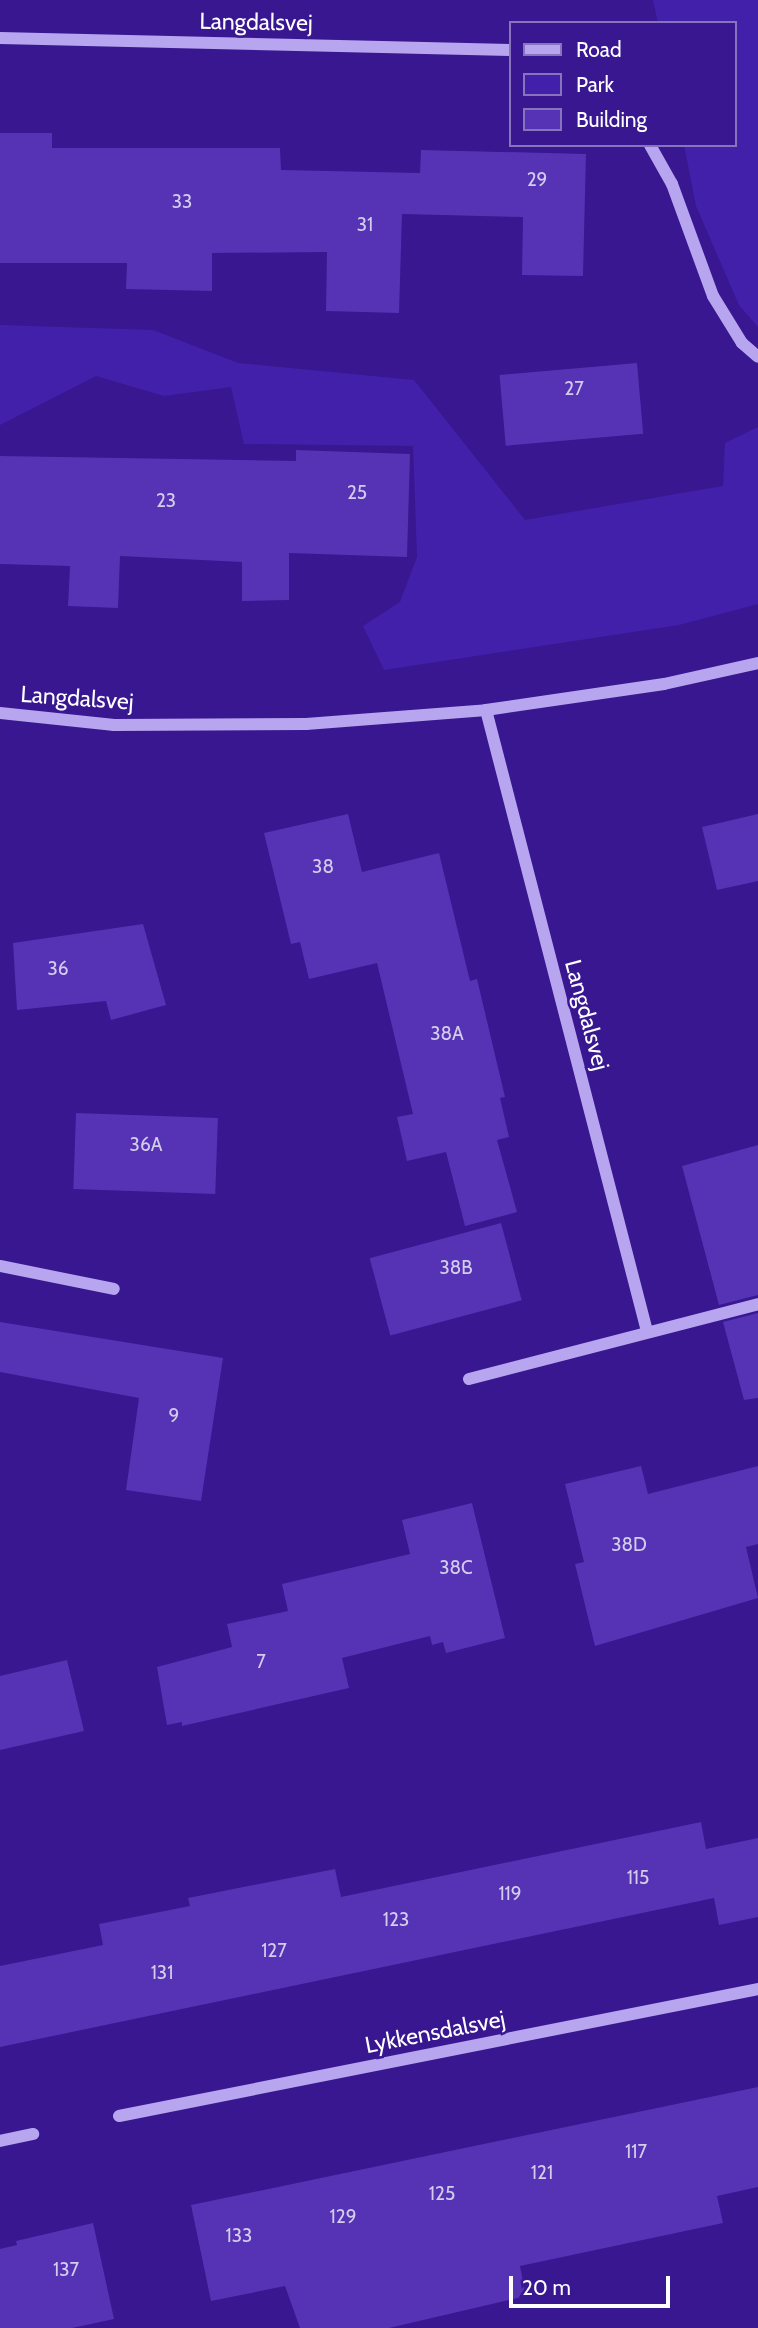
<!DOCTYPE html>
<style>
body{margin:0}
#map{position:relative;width:758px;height:2328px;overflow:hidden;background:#381790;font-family:Cabin,sans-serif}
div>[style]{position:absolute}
.green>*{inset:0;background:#4320aa}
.building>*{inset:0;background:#5533b4;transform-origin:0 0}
.minor>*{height:12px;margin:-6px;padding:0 6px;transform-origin:6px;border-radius:6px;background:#b8a5f0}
span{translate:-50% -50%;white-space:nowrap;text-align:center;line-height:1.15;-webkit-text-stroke:5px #381790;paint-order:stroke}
.number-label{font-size:19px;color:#d4ccec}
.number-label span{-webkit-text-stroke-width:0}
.street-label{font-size:23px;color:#fff}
.legend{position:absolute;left:509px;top:21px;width:228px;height:126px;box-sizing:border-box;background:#381790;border:2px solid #8874bc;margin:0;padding:9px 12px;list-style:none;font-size:21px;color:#fff}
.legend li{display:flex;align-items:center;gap:14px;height:35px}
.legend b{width:35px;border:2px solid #8874bc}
.scale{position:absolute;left:509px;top:2276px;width:161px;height:32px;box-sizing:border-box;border:4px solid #fff;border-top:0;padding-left:9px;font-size:21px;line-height:24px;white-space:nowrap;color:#fff;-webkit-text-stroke:5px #381790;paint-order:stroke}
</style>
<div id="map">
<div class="green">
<div style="clip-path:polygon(653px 0,758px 0,758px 327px,739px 305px,696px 206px,684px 145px,735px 145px,735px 23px,658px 23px)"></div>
<div style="clip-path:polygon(0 325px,153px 330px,238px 363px,414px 380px,525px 520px,723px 486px,725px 443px,758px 427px,758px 604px,679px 625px,384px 670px,363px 626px,400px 602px,417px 557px,413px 446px,244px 444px,231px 387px,164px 396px,96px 376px,0 425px)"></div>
</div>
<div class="building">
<div style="clip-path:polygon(0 133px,52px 133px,52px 148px,280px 148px,281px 170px,420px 173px,421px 150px,586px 154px,583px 276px,522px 275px,523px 217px,402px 214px,399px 313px,326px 311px,327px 252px,212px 253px,212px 291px,126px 289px,127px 263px,0 263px)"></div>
<div style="left:637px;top:363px;width:71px;height:138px;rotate:85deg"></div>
<div style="clip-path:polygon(296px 450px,410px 454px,407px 557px,289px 553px,289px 600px,242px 601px,242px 562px,120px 556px,118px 608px,68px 606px,70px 566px,0 564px,0 456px,296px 461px)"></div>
<div style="clip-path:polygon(348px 814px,362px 872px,439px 853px,470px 981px,477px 979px,505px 1097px,500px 1098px,509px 1137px,497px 1140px,517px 1212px,465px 1226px,446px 1152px,407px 1161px,397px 1117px,413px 1114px,377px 963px,309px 979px,300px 942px,291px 944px,264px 833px)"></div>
<div style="clip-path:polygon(758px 814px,758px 881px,717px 890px,702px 827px)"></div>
<div style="clip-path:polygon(143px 924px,166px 1005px,111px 1020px,106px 1001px,17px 1010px,13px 943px)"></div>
<div style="left:76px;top:1113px;width:142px;height:76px;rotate:2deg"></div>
<div style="clip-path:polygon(758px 1145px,758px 1295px,719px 1305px,682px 1166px)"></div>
<div style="left:501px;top:1223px;width:80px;height:136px;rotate:75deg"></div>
<div style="clip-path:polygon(758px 1313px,758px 1398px,744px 1400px,723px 1322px)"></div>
<div style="clip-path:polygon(0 1322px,223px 1358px,201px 1501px,126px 1490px,139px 1398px,0 1372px)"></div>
<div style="clip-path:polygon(641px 1466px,648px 1494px,758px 1466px,758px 1544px,746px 1547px,758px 1598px,595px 1646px,575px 1564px,584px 1562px,565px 1484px)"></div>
<div style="clip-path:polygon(472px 1503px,505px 1638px,446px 1653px,443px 1642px,432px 1645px,430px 1636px,342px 1658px,349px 1688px,182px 1726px,182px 1722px,167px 1725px,157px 1667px,232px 1647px,227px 1624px,288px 1611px,282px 1584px,410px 1554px,402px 1520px)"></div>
<div style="clip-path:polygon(67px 1660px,84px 1731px,0 1750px,0 1676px)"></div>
<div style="clip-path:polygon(701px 1822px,706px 1849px,758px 1838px,758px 1917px,719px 1925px,714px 1898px,0 2047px,0 1966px,103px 1945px,99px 1924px,190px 1906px,188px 1898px,335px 1869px,341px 1897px)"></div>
<div style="clip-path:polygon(758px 2087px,758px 2187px,717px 2196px,723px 2223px,520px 2266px,526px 2296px,389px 2328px,300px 2328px,285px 2286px,211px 2301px,191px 2205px)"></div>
<div style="clip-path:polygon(93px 2223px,114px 2319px,72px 2328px,0 2328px,0 2249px,17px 2245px,16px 2241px)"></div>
</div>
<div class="minor">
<div style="left:0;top:38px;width:511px;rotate:1.35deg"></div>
<div style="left:650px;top:145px;width:45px;rotate:60.6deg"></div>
<div style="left:672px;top:184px;width:119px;rotate:69.9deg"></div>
<div style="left:713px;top:296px;width:55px;rotate:58.3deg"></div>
<div style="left:742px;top:343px;width:21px;rotate:41deg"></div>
<div style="left:486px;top:710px;width:642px;rotate:75.47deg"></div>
<div style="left:0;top:713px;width:115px;rotate:6deg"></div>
<div style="left:114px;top:725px;width:192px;rotate:-0.3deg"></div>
<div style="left:306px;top:724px;width:181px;rotate:-4.4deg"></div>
<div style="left:486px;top:710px;width:180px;rotate:-8.3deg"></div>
<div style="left:664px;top:684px;width:96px;rotate:-12.6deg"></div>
<div style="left:0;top:1266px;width:116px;rotate:11.4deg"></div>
<div style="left:469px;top:1379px;width:299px;rotate:-14.5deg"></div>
<div style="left:119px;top:2116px;width:651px;rotate:-11.24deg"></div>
<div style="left:0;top:2141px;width:34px;rotate:-12deg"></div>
</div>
<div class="number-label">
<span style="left:537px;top:180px">29</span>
<span style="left:182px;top:202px">33</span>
<span style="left:365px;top:225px">31</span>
<span style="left:574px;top:389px">27</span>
<span style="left:357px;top:493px">25</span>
<span style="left:166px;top:501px">23</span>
<span style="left:323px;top:867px">38</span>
<span style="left:58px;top:969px">36</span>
<span style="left:447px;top:1034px">38A</span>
<span style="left:146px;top:1145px">36A</span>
<span style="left:456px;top:1268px">38B</span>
<span style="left:174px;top:1416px">9</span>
<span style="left:629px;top:1545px">38D</span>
<span style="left:456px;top:1568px">38C</span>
<span style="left:261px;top:1662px">7</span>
<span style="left:638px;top:1878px">115</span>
<span style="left:510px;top:1894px">119</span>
<span style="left:396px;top:1920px">123</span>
<span style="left:274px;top:1951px">127</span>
<span style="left:162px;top:1973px">131</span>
<span style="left:636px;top:2152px">117</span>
<span style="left:542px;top:2173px">121</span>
<span style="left:442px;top:2194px">125</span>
<span style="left:343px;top:2217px">129</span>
<span style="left:239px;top:2236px">133</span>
<span style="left:66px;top:2270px">137</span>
</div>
<div class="street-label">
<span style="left:256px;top:22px;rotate:1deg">Langdalsvej</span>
<span style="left:77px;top:698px;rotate:4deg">Langdalsvej</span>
<span style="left:587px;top:1015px;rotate:75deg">Langdalsvej</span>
<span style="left:435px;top:2032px;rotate:-11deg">Lykkensdalsvej</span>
</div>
<ul class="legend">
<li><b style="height:9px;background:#b8a5f0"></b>Road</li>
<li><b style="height:19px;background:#4320aa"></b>Park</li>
<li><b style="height:19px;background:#5533b4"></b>Building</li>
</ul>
<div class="scale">20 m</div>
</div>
